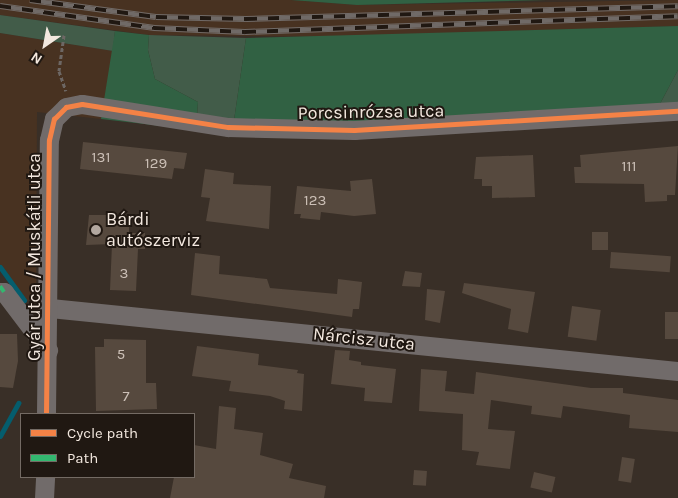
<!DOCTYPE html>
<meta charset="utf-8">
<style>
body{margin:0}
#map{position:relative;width:678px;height:498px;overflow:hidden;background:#392f27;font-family:Karla,sans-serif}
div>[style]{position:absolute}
.built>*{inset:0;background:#483221}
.green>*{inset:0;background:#425c49}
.forest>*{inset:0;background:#316143}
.stream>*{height:5px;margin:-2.5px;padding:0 2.5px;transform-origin:2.5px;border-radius:2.5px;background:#055d6d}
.building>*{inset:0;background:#56493e;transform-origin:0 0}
.path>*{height:3px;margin-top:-1.5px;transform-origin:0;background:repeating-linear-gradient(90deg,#6d6764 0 4px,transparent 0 6.5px)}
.minor>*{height:19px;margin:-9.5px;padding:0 9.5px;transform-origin:9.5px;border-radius:9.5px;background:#716b6a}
.rail>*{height:5.5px;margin-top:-2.75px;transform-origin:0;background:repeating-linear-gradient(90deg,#201812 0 11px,#706a67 0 22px);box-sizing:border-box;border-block:1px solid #706a67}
.quiet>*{height:4px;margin-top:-2px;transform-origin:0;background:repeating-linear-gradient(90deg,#33b770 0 8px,transparent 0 12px)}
.cycleway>*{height:5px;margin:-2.5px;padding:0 2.5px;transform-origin:2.5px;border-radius:2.5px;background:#f48246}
.dots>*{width:14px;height:14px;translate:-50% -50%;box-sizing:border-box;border:2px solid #201812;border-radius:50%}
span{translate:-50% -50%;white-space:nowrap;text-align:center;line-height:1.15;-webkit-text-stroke:4px #201812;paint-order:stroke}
.number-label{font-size:15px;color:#ccc0b7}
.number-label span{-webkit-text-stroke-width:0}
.street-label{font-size:18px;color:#f3e8df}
.poi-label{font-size:18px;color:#f3e8df}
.left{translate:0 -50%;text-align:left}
.legend{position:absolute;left:20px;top:413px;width:175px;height:65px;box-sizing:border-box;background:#201812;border:1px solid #746b64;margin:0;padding:6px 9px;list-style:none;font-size:15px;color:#f3e8df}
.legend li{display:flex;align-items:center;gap:10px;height:25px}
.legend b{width:25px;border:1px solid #746b64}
.north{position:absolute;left:20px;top:20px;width:50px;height:50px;-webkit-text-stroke:4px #201812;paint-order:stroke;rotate:213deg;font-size:14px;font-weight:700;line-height:20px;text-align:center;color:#f3e8df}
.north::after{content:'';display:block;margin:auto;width:18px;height:22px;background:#f3e8df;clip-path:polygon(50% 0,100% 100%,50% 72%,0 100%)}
</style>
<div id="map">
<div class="built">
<div style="clip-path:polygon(0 0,291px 0,357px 5px,678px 0,678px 26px,344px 37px,149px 35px,0 15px)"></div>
<div style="clip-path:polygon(0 33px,113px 51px,101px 119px,37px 112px,36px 299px,21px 302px,0 269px)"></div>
</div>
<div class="green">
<div style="clip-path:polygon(0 15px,115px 31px,113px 51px,0 33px)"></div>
<div style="clip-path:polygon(149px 35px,246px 38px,232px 134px,196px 130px,198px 102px,155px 79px,148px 50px)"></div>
<div style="clip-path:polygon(678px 70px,678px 114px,653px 117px)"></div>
</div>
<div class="forest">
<div style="clip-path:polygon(291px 0,547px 0,357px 5px)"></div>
<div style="clip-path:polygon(678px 26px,678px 70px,653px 117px,232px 134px,246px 38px)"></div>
<div style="clip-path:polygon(115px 31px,149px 35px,148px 50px,155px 79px,198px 102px,196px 130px,101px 119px)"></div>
</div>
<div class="stream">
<div style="left:0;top:267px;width:41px;rotate:54deg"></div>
<div style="left:0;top:436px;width:38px;rotate:-61deg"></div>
</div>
<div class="building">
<div style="clip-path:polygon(83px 142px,187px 153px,184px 169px,174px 168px,172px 179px,80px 169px)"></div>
<div style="clip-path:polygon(678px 146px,675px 195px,667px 195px,667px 201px,645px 202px,644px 184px,575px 183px,574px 167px,581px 167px,580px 155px)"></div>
<div style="clip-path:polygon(533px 155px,535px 197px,492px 198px,492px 186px,482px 186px,482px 179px,474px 179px,476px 157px)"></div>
<div style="clip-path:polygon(205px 169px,234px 173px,233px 184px,271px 186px,269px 229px,206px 221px,210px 198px,201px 197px)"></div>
<div style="clip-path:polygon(372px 179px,376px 214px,354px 216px,321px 212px,320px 220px,300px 218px,301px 214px,294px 214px,297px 186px,351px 191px,350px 181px)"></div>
<div style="clip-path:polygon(89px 215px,107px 215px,107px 222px,129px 222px,129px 233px,145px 233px,145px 249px,138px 249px,136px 291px,110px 290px,112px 244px,86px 245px)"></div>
<div style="left:592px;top:232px;width:16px;height:18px"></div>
<div style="left:611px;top:252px;width:60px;height:16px;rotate:4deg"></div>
<div style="clip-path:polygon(195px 253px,220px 256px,219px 274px,267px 279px,270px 288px,337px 294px,338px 279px,362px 282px,359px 309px,353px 309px,352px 317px,191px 295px)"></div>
<div style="clip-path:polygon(405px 271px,422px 273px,420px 287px,402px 286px)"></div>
<div style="clip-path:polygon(464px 283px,535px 292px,528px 333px,508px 329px,511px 309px,462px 293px)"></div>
<div style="clip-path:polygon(427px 289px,445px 291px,440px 323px,425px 320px)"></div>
<div style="left:572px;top:306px;width:29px;height:31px;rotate:8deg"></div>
<div style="left:665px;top:312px;width:13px;height:27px"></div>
<div style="clip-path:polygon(0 334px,17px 334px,18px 361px,13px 388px,0 387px)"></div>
<div style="clip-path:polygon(104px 339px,146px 340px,146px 383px,156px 383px,157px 409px,96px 411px,95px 347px,104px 347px)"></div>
<div style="clip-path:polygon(197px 346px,259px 354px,258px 365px,298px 370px,297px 373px,304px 374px,302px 411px,284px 409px,285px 401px,270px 396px,229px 391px,231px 381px,192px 376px)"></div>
<div style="clip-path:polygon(335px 350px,350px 351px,349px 360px,361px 362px,361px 365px,396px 369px,392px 403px,364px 401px,365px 388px,331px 384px)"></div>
<div style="clip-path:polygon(421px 369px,447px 371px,445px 391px,474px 394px,476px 372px,591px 388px,623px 388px,623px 393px,678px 400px,678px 432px,629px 428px,630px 415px,563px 406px,561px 418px,531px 414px,532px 406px,491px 400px,488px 429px,515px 431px,510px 469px,476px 465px,479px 452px,462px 450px,463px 414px,419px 411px)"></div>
<div style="clip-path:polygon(219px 406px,236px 408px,234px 429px,263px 433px,260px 455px,293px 464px,289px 478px,326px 486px,324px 498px,170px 498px,174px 477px,194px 477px,194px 445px,216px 449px)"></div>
<div style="left:622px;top:457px;width:13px;height:24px;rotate:9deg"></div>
<div style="left:414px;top:470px;width:13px;height:15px;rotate:4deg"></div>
<div style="left:534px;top:472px;width:22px;height:16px;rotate:13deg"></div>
</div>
<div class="path">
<div style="left:64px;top:35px;width:36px;rotate:98deg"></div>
<div style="left:59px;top:71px;width:21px;rotate:71deg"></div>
</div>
<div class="minor">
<div style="left:0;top:292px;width:4px"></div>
<div style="left:4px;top:292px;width:73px;rotate:52.8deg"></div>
<div style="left:50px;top:308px;width:631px;rotate:5.73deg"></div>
<div style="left:46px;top:414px;width:274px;rotate:-89.4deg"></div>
<div style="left:49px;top:140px;width:22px;rotate:-77deg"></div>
<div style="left:54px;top:119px;width:17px;rotate:-45deg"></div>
<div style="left:66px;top:107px;width:16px;rotate:-11deg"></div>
<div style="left:82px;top:104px;width:148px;rotate:9deg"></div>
<div style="left:228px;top:127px;width:126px;rotate:1.4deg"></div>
<div style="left:354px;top:130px;width:325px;rotate:-3.4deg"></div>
<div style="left:44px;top:498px;width:21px;rotate:-87deg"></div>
</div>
<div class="rail">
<div style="left:30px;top:0;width:127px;rotate:7.7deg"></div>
<div style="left:156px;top:17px;width:90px;rotate:1.3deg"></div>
<div style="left:246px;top:19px;width:432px;rotate:-1.7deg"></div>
<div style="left:0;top:6px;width:156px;rotate:8.1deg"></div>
<div style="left:154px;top:28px;width:91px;rotate:2.5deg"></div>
<div style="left:245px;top:32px;width:433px;rotate:-2.1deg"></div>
</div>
<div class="quiet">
<div style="left:0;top:286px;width:7px;rotate:56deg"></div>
</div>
<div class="cycleway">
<div style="left:46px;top:414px;width:274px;rotate:-89.4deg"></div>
<div style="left:49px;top:140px;width:22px;rotate:-77deg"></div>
<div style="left:54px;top:119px;width:17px;rotate:-45deg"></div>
<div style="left:66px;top:107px;width:16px;rotate:-11deg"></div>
<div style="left:82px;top:104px;width:148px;rotate:9deg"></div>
<div style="left:228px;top:127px;width:126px;rotate:1.4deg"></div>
<div style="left:354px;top:130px;width:325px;rotate:-3.4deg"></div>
</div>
<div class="dots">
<div style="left:96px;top:230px;background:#b2a79f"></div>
</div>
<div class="number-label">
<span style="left:101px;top:158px">131</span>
<span style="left:156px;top:164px">129</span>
<span style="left:629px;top:167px">111</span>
<span style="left:315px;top:201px">123</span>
<span style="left:124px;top:274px">3</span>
<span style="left:121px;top:355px">5</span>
<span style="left:126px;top:397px">7</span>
</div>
<div class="street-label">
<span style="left:371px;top:112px;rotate:-1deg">Porcsinrózsa utca</span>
<span style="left:34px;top:257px;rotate:-90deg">Gyár utca / Muskátli utca</span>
<span style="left:364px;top:339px;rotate:6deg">Nárcisz utca</span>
</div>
<div class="poi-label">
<span class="left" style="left:106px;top:230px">Bárdi<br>autószerviz</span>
</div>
<ul class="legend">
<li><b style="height:6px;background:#f48246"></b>Cycle path</li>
<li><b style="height:6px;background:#33b770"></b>Path</li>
</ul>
<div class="north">N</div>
</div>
